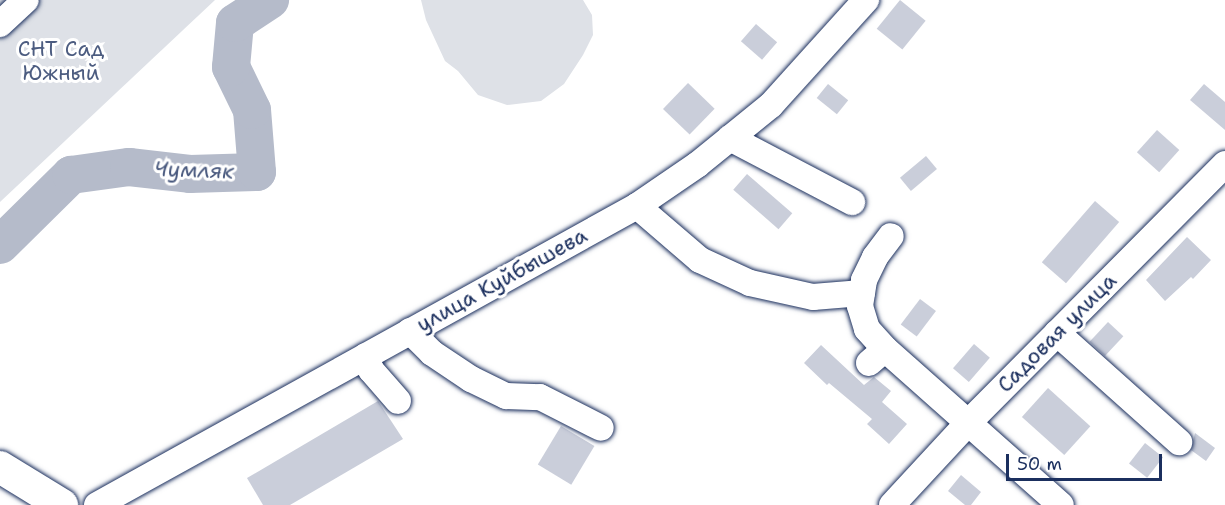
<!DOCTYPE html>
<meta charset="utf-8">
<style>
body{margin:0}
#map{position:relative;width:1225px;height:505px;overflow:hidden;background:#fff;font-family:"Shantell Sans",sans-serif}
div>[style]{position:absolute}
.green>*{inset:0;background:#dee1e7}
.river>*{height:38px;margin:-19px;padding:0 19px;transform-origin:19px;border-radius:19px;background:#b5bbca}
.building>*{inset:0;background:#caceda;transform-origin:0 0}
.roads{filter:drop-shadow(0 0 2px #1b2f5e) drop-shadow(0 0 2px #1b2f5e)}
.minor>*{height:26px;margin:-13px;padding:0 13px;transform-origin:13px;border-radius:13px;background:#fff}
.major>*{height:32px;margin:-16px;padding:0 16px;transform-origin:16px;border-radius:16px;background:#fff}
span{translate:-50% -50%;white-space:nowrap;text-align:center;line-height:1.15;-webkit-text-stroke:6px #fff;paint-order:stroke}
.park-label{font-size:21px;color:#4c5c80}
.street-label{font-size:21px;color:#1b2f5e}
.water-label{font-size:22px;color:#49597e;font-style:italic}
.scale{position:absolute;left:1006px;top:454px;width:156px;height:27px;box-sizing:border-box;border:3px solid #1b2f5e;border-top:0;padding-left:8px;font-size:18px;line-height:21px;white-space:nowrap;color:#1b2f5e;-webkit-text-stroke:4px #fff;paint-order:stroke}
</style>
<div id="map">
<div class="green">
<div style="clip-path:polygon(0 0,215px 0,0 202px)"></div>
<div style="clip-path:polygon(421px 0,583px 0,592px 15px,593px 35px,583px 55px,564px 84px,541px 101px,507px 105px,478px 95px,458px 71px,445px 61px,426px 20px)"></div>
</div>
<div class="river">
<div style="left:0;top:245px;width:100px;rotate:-44.6deg"></div>
<div style="left:71px;top:175px;width:59px;rotate:-7.9deg"></div>
<div style="left:129px;top:167px;width:61px;rotate:6.5deg"></div>
<div style="left:190px;top:174px;width:67px;rotate:-1.7deg"></div>
<div style="left:257px;top:172px;width:62px;rotate:-94.6deg"></div>
<div style="left:252px;top:110px;width:48px;rotate:-116deg"></div>
<div style="left:231px;top:67px;width:44px;rotate:-84.8deg"></div>
<div style="left:235px;top:23px;width:42px;rotate:-33.3deg"></div>
</div>
<div class="building">
<div style="left:900px;top:0;width:33px;height:37px;rotate:39deg"></div>
<div style="left:756px;top:24px;width:28px;height:23px;rotate:41deg"></div>
<div style="left:688px;top:83px;width:37px;height:36px;rotate:44deg"></div>
<div style="left:828px;top:84px;width:26px;height:18px;rotate:39deg"></div>
<div style="clip-path:polygon(1204px 84px,1225px 102px,1225px 130px,1190px 100px)"></div>
<div style="left:1157px;top:130px;width:30px;height:30px;rotate:42deg"></div>
<div style="left:926px;top:156px;width:17px;height:34px;rotate:50deg"></div>
<div style="left:747px;top:174px;width:60px;height:21px;rotate:41deg"></div>
<div style="left:1095px;top:201px;width:32px;height:81px;rotate:41deg"></div>
<div style="clip-path:polygon(1187px 237px,1211px 260px,1193px 279px,1191px 277px,1165px 301px,1146px 280px)"></div>
<div style="left:920px;top:299px;width:20px;height:32px;rotate:37deg"></div>
<div style="left:1108px;top:322px;width:21px;height:27px;rotate:43deg"></div>
<div style="left:974px;top:344px;width:21px;height:32px;rotate:41deg"></div>
<div style="clip-path:polygon(821px 345px,864px 385px,874px 377px,891px 391px,882px 402px,907px 424px,889px 444px,867px 424px,872px 419px,829px 383px,827px 385px,804px 363px)"></div>
<div style="left:1048px;top:388px;width:57px;height:39px;rotate:42deg"></div>
<div style="clip-path:polygon(378px 401px,403px 439px,290px 505px,263px 505px,247px 478px)"></div>
<div style="left:561px;top:426px;width:39px;height:45px;rotate:31deg"></div>
<div style="clip-path:polygon(1195px 433px,1215px 448px,1206px 461px,1191px 450px)"></div>
<div style="left:1145px;top:443px;width:23px;height:26px;rotate:38deg"></div>
<div style="clip-path:polygon(961px 475px,981px 492px,971px 505px,965px 505px,948px 491px)"></div>
</div>
<div class="roads">
<div class="minor">
<div style="left:0;top:24px;width:35px;rotate:-43deg"></div>
<div style="left:730px;top:138px;width:138px;rotate:27.7deg"></div>
<div style="left:637px;top:206px;width:83px;rotate:40.6deg"></div>
<div style="left:700px;top:260px;width:55px;rotate:24.7deg"></div>
<div style="left:750px;top:283px;width:65px;rotate:12.5deg"></div>
<div style="left:813px;top:297px;width:49px;rotate:-4.7deg"></div>
<div style="left:410px;top:331px;width:31px;rotate:45deg"></div>
<div style="left:432px;top:353px;width:47px;rotate:33.7deg"></div>
<div style="left:471px;top:379px;width:39px;rotate:26deg"></div>
<div style="left:506px;top:396px;width:34px;rotate:2deg"></div>
<div style="left:540px;top:397px;width:68px;rotate:26.9deg"></div>
<div style="left:1057px;top:333px;width:164px;rotate:41.8deg"></div>
<div style="left:885px;top:349px;width:235px;rotate:41.6deg"></div>
<div style="left:366px;top:356px;width:15px;rotate:70deg"></div>
<div style="left:371px;top:370px;width:41px;rotate:48.9deg"></div>
<div style="left:869px;top:363px;width:21px;rotate:-41deg"></div>
<div style="left:885px;top:349px;width:27px;rotate:-132deg"></div>
<div style="left:867px;top:329px;width:24px;rotate:-107deg"></div>
<div style="left:860px;top:306px;width:26px;rotate:-81deg"></div>
<div style="left:864px;top:280px;width:25px;rotate:-64deg"></div>
<div style="left:875px;top:257px;width:26px;rotate:-53deg"></div>
<div style="left:97px;top:505px;width:617px;rotate:-28.97deg"></div>
<div style="left:637px;top:206px;width:73px;rotate:-34.3deg"></div>
<div style="left:697px;top:165px;width:95px;rotate:-39deg"></div>
<div style="left:771px;top:105px;width:142px;rotate:-47.9deg"></div>
<div style="left:892px;top:505px;width:112px;rotate:-47.2deg"></div>
<div style="left:968px;top:423px;width:365px;rotate:-45.2deg"></div>
</div>
<div class="major">
<div style="left:0;top:467px;width:73px;rotate:31.5deg"></div>
</div>
</div>
<div class="park-label">
<span style="left:61px;top:61px">СНТ Сад<br>Южный</span>
</div>
<div class="street-label">
<span style="left:502px;top:280px;rotate:-29deg">улица Куйбышева</span>
<span style="left:1057px;top:333px;rotate:-45deg">Садовая улица</span>
</div>
<div class="water-label">
<span style="left:194px;top:170px;rotate:2deg">Чумляк</span>
</div>
<div class="scale">50 m</div>
</div>
